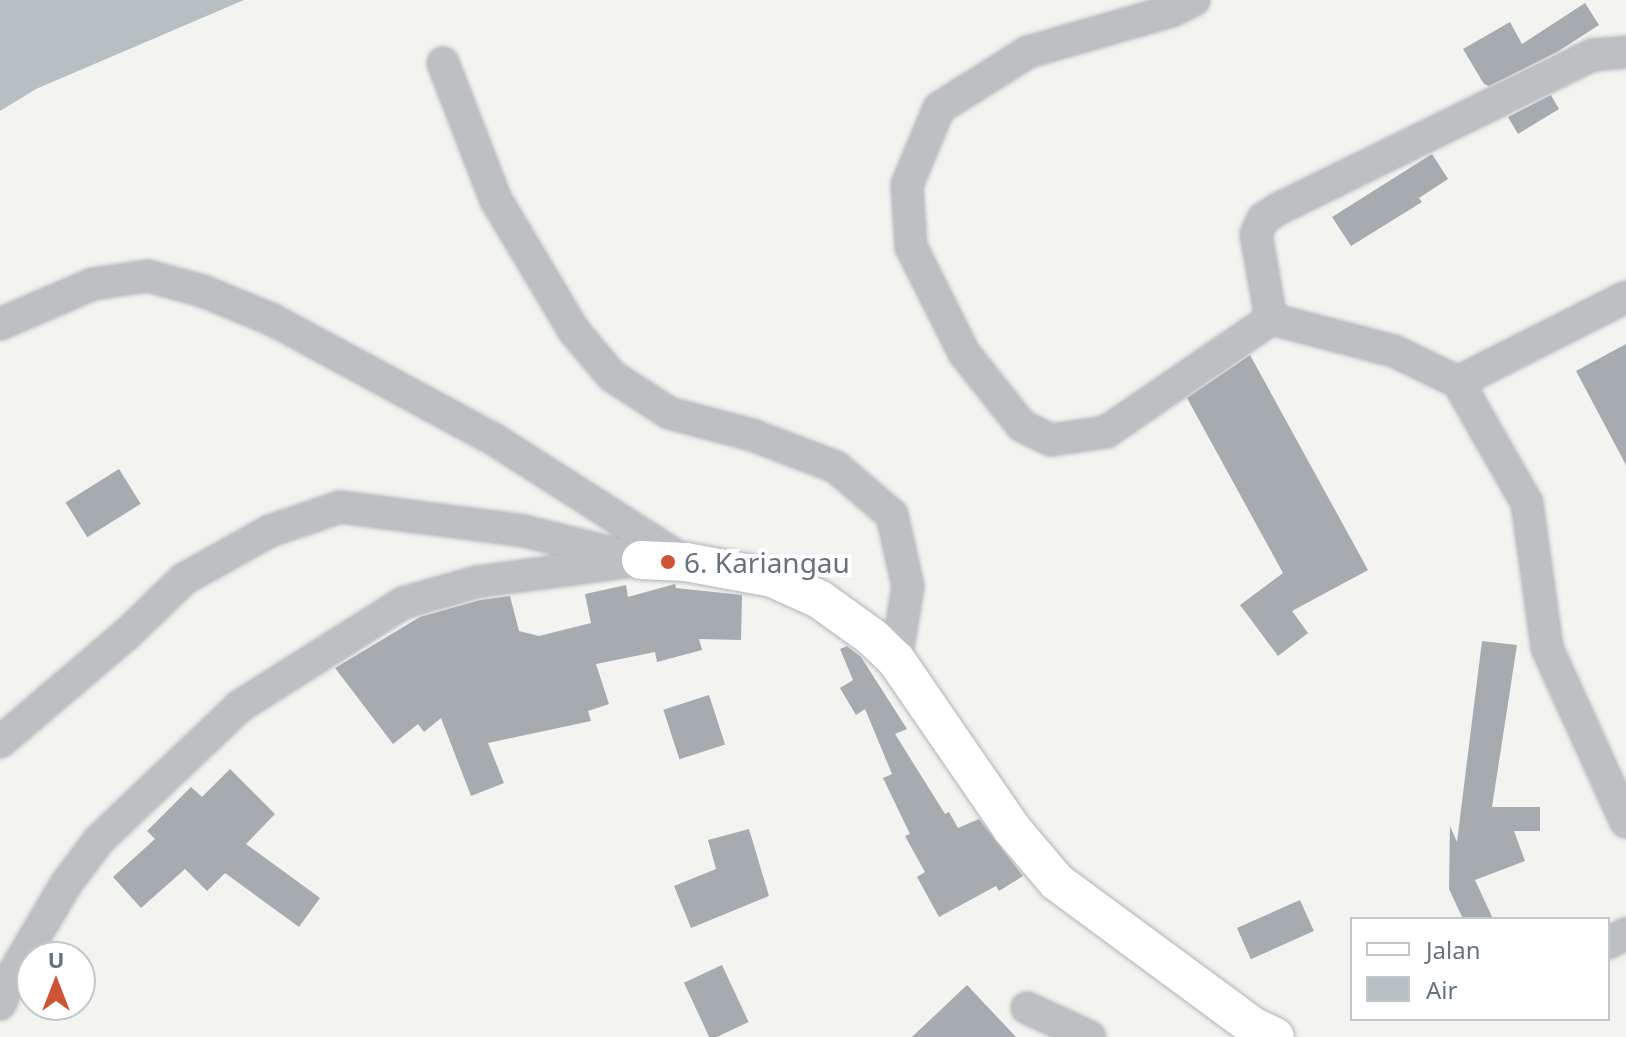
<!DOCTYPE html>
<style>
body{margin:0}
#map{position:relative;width:1626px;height:1037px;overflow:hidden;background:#f3f3f0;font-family:"Noto Sans",sans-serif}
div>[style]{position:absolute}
.water>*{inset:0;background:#b6c0c3}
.building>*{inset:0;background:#a5abaf;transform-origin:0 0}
.roads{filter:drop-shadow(0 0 2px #b0b4b7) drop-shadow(0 0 2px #b0b4b7)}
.minor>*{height:30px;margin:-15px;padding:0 15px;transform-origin:15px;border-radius:15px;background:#bdc0c3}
.major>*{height:38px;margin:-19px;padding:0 19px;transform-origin:19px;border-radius:19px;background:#fff}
.dots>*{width:22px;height:22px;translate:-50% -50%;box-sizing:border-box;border:4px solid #fff;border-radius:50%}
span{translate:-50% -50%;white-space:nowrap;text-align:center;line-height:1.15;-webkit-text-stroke:8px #fff;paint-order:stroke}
.poi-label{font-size:28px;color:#66737d}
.left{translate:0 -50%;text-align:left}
.legend{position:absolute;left:1350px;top:917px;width:260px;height:104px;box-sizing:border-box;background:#fff;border:2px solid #c2c7cb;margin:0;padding:10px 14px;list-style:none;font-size:24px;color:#66737d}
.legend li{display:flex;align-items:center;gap:16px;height:40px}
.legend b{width:40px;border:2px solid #c2c7cb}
.north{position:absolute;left:16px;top:941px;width:80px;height:80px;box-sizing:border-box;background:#fff;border:2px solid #c2c7cb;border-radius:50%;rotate:0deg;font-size:22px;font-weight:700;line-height:32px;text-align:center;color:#66737d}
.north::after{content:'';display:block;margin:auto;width:28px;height:36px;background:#ce5435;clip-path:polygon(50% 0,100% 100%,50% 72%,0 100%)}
</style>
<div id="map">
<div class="water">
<div style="clip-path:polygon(0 0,244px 0,36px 89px,0 111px)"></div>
</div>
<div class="building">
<div style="clip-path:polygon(1585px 3px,1599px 25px,1557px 52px,1489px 86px,1484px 84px,1463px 49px,1510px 22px,1522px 44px)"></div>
<div style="clip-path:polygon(1551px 95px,1559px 109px,1518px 134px,1508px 117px)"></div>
<div style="clip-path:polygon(1432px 154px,1448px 179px,1419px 198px,1422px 202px,1351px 246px,1332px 217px)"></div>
<div style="clip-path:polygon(1626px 344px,1626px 465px,1576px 371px)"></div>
<div style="clip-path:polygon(1250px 355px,1368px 570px,1292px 611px,1308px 633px,1278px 656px,1240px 605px,1283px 573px,1187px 398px)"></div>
<div style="left:119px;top:469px;width:41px;height:63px;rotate:58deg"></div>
<div style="clip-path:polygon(675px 584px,676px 588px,742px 595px,741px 640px,699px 639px,702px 650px,657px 662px,655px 652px,596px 664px,609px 704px,588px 711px,591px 721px,488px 743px,504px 783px,471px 796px,441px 718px,424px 732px,418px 724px,393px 744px,335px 668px,420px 617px,480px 600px,510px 596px,519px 631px,539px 636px,591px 623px,585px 594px,626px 585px,628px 597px)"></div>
<div style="clip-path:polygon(1482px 641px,1517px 645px,1492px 807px,1540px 807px,1540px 831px,1514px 831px,1525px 861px,1475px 880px,1493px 919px,1463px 919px,1449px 889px,1450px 826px,1457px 842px)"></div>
<div style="clip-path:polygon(847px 646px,861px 657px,907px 729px,895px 734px,945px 814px,949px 812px,958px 828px,979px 819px,1023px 876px,999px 891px,996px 886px,939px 917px,917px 877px,925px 872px,905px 836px,910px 834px,883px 778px,892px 774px,865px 709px,856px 715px,840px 688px,853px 680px,840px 649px)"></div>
<div style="left:709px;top:695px;width:52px;height:48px;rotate:72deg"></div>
<div style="clip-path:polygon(230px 769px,275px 814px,246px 844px,320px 898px,299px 927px,225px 873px,207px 891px,185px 869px,141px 908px,113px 877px,155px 839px,147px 831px,191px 787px,202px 797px)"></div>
<div style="clip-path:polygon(749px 829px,769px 896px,691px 928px,674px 886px,716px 869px,708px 840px)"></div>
<div style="left:1300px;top:900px;width:34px;height:69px;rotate:66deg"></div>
<div style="left:722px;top:965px;width:63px;height:42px;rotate:65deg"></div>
<div style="clip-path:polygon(967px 985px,1016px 1037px,912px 1037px)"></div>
</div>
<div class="roads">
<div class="minor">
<div style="left:1194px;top:0;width:25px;rotate:154deg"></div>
<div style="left:1171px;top:11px;width:149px;rotate:164deg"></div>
<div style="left:1028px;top:52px;width:105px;rotate:147.8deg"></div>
<div style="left:939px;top:108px;width:83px;rotate:112.6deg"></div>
<div style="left:907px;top:185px;width:62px;rotate:86.3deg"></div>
<div style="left:911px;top:247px;width:119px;rotate:63.4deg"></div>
<div style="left:964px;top:353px;width:93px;rotate:51.5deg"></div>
<div style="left:1022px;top:426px;width:32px;rotate:26deg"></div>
<div style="left:1051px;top:440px;width:56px;rotate:-8.3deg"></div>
<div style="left:1106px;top:432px;width:200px;rotate:-34.4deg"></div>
<div style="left:1271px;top:319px;width:86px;rotate:-100deg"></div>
<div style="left:1256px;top:234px;width:17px;rotate:-65deg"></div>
<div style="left:1263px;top:219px;width:18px;rotate:-34deg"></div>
<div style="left:1278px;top:209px;width:351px;rotate:-26.1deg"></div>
<div style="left:1593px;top:55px;width:33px;rotate:-5deg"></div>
<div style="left:443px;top:63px;width:147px;rotate:68.9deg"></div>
<div style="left:496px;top:200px;width:152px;rotate:59.2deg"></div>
<div style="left:574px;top:331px;width:59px;rotate:49.8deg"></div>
<div style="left:612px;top:376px;width:68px;rotate:33deg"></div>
<div style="left:669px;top:413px;width:86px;rotate:14.8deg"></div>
<div style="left:752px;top:435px;width:90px;rotate:20.9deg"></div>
<div style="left:836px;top:467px;width:74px;rotate:40.6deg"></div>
<div style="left:892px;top:515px;width:73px;rotate:77.3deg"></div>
<div style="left:908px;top:586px;width:75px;rotate:99.2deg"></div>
<div style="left:1271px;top:319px;width:127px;rotate:14.6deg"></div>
<div style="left:1394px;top:351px;width:71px;rotate:25.8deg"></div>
<div style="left:1458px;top:382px;width:139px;rotate:60.3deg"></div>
<div style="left:1527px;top:503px;width:146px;rotate:82.1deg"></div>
<div style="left:1547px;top:648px;width:191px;rotate:65.6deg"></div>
<div style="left:0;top:324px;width:101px;rotate:-23.3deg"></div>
<div style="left:93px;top:284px;width:56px;rotate:-8.3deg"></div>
<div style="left:148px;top:276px;width:57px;rotate:15.3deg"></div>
<div style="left:203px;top:291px;width:76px;rotate:22.5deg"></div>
<div style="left:273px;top:320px;width:252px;rotate:28.4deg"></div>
<div style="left:495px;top:440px;width:227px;rotate:32.6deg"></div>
<div style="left:1458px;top:382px;width:188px;rotate:-26.8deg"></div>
<div style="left:0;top:742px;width:167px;rotate:-40.4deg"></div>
<div style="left:127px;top:634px;width:79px;rotate:-44deg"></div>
<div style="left:184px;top:579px;width:98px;rotate:-29.2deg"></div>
<div style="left:270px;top:531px;width:74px;rotate:-18.9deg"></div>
<div style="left:340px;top:507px;width:186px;rotate:7.4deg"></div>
<div style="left:524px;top:531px;width:103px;rotate:14deg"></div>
<div style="left:1608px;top:943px;width:20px;rotate:-27deg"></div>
<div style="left:0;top:1004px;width:33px;rotate:-67deg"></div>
<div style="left:13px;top:974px;width:104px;rotate:-59.5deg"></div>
<div style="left:66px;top:884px;width:55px;rotate:-53.1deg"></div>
<div style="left:99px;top:840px;width:195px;rotate:-43.5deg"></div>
<div style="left:240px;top:706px;width:193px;rotate:-32.3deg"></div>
<div style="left:403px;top:603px;width:76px;rotate:-16deg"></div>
<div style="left:476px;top:582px;width:166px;rotate:-7.6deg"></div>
<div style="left:1027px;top:1008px;width:69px;rotate:24.7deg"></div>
</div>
<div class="major">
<div style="left:641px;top:560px;width:45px;rotate:2.5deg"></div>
<div style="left:686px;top:562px;width:87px;rotate:10.5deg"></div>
<div style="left:772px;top:578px;width:51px;rotate:24.1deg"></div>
<div style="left:819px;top:599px;width:65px;rotate:35.6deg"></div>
<div style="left:872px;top:637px;width:33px;rotate:44deg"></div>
<div style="left:896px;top:660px;width:205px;rotate:55.5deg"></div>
<div style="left:1012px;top:829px;width:70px;rotate:49.7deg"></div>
<div style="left:1057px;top:882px;width:245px;rotate:36.4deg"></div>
<div style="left:1254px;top:1027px;width:23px;rotate:25deg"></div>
</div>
</div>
<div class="dots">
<div style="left:668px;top:562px;background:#ce5435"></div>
</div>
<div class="poi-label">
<span class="left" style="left:684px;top:562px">6. Kariangau</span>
</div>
<ul class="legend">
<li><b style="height:10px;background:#fff"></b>Jalan</li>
<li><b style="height:22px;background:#b6c0c3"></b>Air</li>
</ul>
<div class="north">U</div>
</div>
